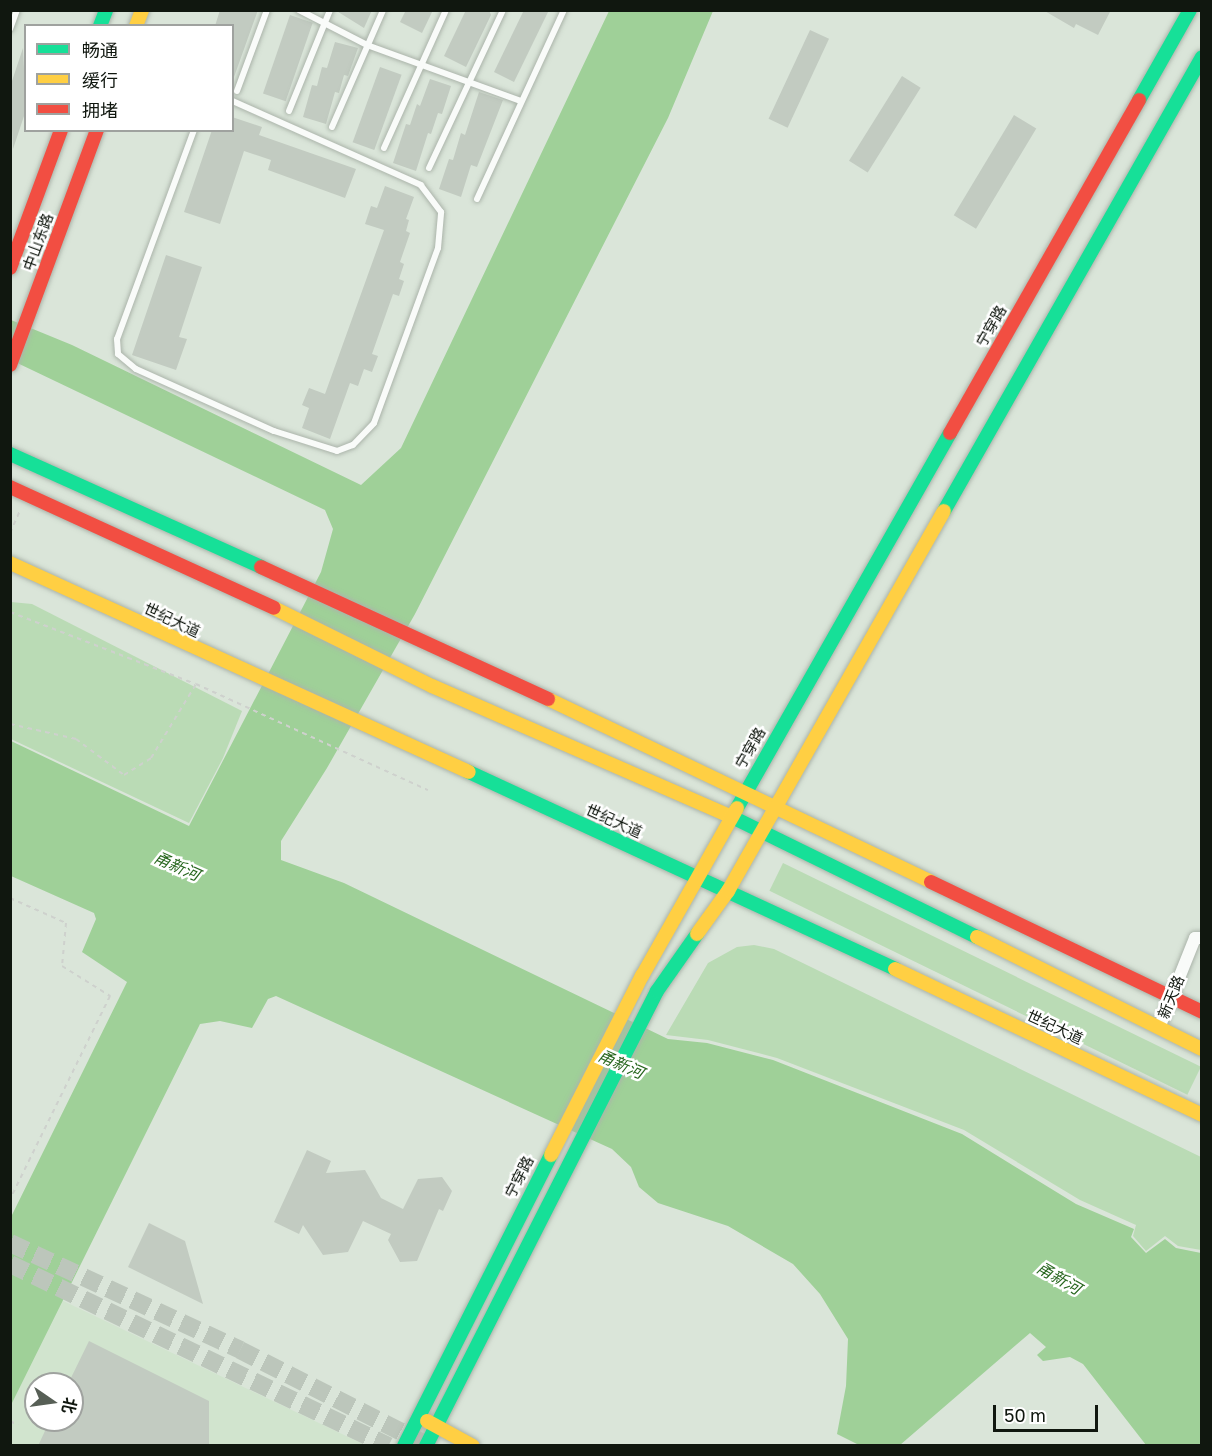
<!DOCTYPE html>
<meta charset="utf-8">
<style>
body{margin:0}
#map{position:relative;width:1212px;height:1456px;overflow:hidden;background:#dae5d9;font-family:"Golos Text","Noto Sans SC",sans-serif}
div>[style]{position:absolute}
.built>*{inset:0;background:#d1e4ce}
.green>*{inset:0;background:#badbb5;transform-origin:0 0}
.water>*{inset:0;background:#9fd098}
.building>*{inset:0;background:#c2cbc1;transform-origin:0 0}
.secondary-tunnel>*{height:18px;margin-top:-9px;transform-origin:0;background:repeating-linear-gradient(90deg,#bcc6bb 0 18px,transparent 0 27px)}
.path>*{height:2px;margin-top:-1px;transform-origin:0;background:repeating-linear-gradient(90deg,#ced1cd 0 4.5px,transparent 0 9px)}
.roads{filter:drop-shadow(0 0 2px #abb4aa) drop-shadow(0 0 2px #abb4aa)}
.lane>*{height:6px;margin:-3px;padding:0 3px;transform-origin:3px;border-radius:3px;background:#f9fbf9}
.street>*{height:12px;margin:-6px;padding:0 6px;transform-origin:6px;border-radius:6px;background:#f9fbf9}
.fast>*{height:14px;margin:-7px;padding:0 7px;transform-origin:7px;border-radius:7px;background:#16e098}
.slow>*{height:14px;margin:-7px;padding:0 7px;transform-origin:7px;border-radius:7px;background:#ffcf43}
.jam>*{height:14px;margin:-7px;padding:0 7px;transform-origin:7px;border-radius:7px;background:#f24e42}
span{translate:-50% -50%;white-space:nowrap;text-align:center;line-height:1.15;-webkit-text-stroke:5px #fff;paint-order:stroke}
.street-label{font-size:15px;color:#10170f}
.water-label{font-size:16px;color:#27661e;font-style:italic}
.frame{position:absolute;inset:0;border:12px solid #10170f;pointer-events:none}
.legend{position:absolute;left:24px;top:24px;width:210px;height:108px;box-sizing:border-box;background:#fff;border:2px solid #9fa29f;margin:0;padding:8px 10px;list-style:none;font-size:18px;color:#10170f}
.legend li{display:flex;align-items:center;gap:12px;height:30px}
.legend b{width:30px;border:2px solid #9fa29f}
.north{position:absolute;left:24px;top:1372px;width:60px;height:60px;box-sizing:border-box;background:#fff;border:2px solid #9fa29f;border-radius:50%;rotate:103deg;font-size:16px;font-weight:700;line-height:24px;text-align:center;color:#10170f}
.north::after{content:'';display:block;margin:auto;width:21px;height:27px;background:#575f56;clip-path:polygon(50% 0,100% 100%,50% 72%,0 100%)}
.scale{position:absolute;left:993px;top:1405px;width:105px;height:27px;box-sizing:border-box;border:3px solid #10170f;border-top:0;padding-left:8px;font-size:18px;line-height:21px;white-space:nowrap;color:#10170f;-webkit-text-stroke:4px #fff;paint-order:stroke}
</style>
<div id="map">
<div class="built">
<div style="clip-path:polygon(evenodd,11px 1276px,365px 1445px,11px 1445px,11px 1276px,36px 1384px,72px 1384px,72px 1420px,36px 1420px,36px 1384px)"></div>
</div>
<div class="green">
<div style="clip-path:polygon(11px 602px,32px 604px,242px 711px,223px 758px,189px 823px,11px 739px)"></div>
<div style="left:783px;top:863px;width:465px;height:31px;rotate:26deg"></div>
<div style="clip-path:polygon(754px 945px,774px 949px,1201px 1157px,1201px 1250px,1178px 1246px,1165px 1236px,1146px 1251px,1133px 1236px,1136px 1225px,1080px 1200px,964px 1130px,777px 1058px,708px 1040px,666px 1035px,708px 963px,737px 947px)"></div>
</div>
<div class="water">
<div style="clip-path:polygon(609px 11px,713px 11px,668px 118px,415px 614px,327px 768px,281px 841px,281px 860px,344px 883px,668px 1039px,707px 1043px,773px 1060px,962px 1134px,1076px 1204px,1134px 1229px,1131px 1237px,1146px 1253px,1165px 1239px,1176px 1248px,1201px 1253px,1201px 1445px,1146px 1445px,1083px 1364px,1070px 1357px,1043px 1361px,1037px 1355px,1046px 1347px,1030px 1333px,900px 1445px,859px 1445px,837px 1434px,846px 1386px,848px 1339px,820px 1294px,793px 1264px,728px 1226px,658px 1203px,639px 1187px,631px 1167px,612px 1149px,276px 996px,268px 999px,252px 1028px,220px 1021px,200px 1024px,11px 1405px,11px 1217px,127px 982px,82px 952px,96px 919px,94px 913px,11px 876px,11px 741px,189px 826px,321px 572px,333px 529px,325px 510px,11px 360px,11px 320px,72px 345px,361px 485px,401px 448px)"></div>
</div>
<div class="building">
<div style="clip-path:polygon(220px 10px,258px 10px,234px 77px,232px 26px,215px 26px)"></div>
<div style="clip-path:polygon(335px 10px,372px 10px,364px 28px)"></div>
<div style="clip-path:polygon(406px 10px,433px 10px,422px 33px,400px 22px)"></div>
<div style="clip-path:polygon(466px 10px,489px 10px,491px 15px,466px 67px,444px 56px)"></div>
<div style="clip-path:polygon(524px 10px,549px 10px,514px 82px,494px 72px)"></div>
<div style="clip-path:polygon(1043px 10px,1111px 10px,1098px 35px,1076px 24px,1074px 28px)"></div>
<div style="left:290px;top:15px;width:24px;height:83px;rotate:19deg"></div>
<div style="left:810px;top:30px;width:21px;height:98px;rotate:25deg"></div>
<div style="clip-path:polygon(335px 42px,358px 48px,348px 76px,344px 75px,339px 93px,335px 92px,326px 124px,303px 117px,312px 85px,317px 86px,322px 67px,327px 68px)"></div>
<div style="clip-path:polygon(23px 48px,26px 110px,13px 149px,10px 87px)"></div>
<div style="left:380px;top:67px;width:23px;height:80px;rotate:20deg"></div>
<div style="left:902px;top:76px;width:22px;height:100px;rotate:32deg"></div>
<div style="clip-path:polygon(430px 79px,451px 86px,442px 114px,438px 113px,431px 134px,428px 133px,416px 171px,393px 163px,406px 124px,410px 125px,417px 104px,420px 106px)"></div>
<div style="clip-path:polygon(479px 92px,503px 100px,477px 167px,471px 165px,461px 197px,439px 189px,449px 159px,453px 160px,461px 133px,465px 135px)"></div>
<div style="left:1014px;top:115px;width:26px;height:117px;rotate:31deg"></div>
<div style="clip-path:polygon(232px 117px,262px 127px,259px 135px,356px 169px,345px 198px,268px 170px,271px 160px,244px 151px,220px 224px,184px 212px,212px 130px,232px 130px)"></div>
<div style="clip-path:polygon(385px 186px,414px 197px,406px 219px,409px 220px,406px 231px,410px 233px,400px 262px,404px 264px,399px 279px,404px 281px,399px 296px,393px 294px,372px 354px,378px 356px,372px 372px,364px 369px,358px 386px,350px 383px,330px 439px,302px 428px,309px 408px,302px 405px,309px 388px,325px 394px,384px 230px,365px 224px,371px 206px,377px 208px)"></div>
<div style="clip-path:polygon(166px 255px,202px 267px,179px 337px,187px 339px,176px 370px,132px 355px)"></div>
<div style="clip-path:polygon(307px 1150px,331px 1161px,326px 1173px,365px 1170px,381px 1198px,403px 1209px,418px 1179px,442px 1177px,452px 1191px,443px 1211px,439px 1209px,417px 1261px,400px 1262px,388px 1240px,391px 1234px,363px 1221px,348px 1252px,323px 1255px,303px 1225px,299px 1234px,274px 1222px)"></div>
<div style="clip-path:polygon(149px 1223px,185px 1241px,203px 1304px,128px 1267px)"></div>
<div style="clip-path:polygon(89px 1341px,209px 1401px,209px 1446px,38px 1446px,50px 1420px,72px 1420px,72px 1384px,68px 1384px)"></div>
</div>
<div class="secondary-tunnel">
<div style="left:10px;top:1243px;width:254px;rotate:24.9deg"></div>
<div style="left:240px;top:1350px;width:212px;rotate:26.9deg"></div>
<div style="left:10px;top:1264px;width:420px;rotate:25.7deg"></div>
</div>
<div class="path">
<div style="left:10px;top:533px;width:24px;rotate:-66deg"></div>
<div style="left:10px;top:612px;width:199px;rotate:21.2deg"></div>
<div style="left:196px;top:684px;width:255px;rotate:24.6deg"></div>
<div style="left:10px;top:724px;width:68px;rotate:12.8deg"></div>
<div style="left:76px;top:739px;width:60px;rotate:36.9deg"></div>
<div style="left:124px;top:775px;width:32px;rotate:-32deg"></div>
<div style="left:151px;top:758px;width:87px;rotate:-58.7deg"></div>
<div style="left:10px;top:898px;width:61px;rotate:24.1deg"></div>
<div style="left:66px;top:923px;width:43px;rotate:95.3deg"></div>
<div style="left:62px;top:966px;width:57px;rotate:32deg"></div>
<div style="left:110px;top:996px;width:226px;rotate:116.2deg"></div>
<div style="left:10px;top:1421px;width:9px;rotate:27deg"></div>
</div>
<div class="roads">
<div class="lane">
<div style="left:299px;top:10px;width:76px;rotate:27.2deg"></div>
<div style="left:367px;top:45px;width:164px;rotate:20deg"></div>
<div style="left:10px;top:29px;width:20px;rotate:-70deg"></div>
<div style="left:237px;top:91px;width:86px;rotate:-69.7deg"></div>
<div style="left:289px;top:111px;width:109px;rotate:-67.9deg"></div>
<div style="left:332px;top:127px;width:128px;rotate:-66.4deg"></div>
<div style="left:194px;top:130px;width:223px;rotate:110.2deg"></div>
<div style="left:117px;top:339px;width:15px;rotate:86deg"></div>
<div style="left:118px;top:354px;width:23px;rotate:40deg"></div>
<div style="left:136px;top:369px;width:151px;rotate:24.2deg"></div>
<div style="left:274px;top:431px;width:66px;rotate:17.6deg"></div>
<div style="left:337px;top:451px;width:17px;rotate:-21deg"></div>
<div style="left:353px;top:445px;width:30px;rotate:-46deg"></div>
<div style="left:374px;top:423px;width:186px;rotate:-69.9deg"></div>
<div style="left:438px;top:248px;width:36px;rotate:-85deg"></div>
<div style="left:441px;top:212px;width:34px;rotate:-127deg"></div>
<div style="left:421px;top:185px;width:207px;rotate:-156deg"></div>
<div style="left:384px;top:148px;width:151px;rotate:-65.8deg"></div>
<div style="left:429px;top:168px;width:174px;rotate:-64.9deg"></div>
<div style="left:477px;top:199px;width:208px;rotate:-65.3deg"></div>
</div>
<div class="street">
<div style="left:1159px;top:1028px;width:97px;rotate:-68.2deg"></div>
<div style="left:1195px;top:938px;width:7px"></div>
</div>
<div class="fast">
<div style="left:100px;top:26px;width:17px;rotate:-69deg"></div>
<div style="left:1139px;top:100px;width:103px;rotate:-60.5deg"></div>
<div style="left:10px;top:454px;width:275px;rotate:24.2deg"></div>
<div style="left:944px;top:511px;width:522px;rotate:-60.39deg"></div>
<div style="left:469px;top:772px;width:469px;rotate:24.8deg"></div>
<div style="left:737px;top:808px;width:431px;rotate:-60.4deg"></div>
<div style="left:732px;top:817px;width:273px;rotate:26.1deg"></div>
<div style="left:404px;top:1446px;width:326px;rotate:-63.2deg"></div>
<div style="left:426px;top:1446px;width:510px;rotate:-63.08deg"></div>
<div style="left:657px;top:991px;width:70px;rotate:-54.9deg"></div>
</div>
<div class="slow">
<div style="left:136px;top:26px;width:17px;rotate:-69deg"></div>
<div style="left:10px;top:563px;width:504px;rotate:24.48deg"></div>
<div style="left:274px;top:608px;width:176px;rotate:26.3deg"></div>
<div style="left:432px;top:686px;width:327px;rotate:23.6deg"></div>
<div style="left:548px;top:699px;width:424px;rotate:25.5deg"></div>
<div style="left:697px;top:934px;width:53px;rotate:-54.2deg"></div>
<div style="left:728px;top:891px;width:437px;rotate:-60.4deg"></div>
<div style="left:977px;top:937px;width:251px;rotate:26.5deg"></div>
<div style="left:895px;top:969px;width:340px;rotate:25.4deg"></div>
<div style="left:551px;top:1155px;width:201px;rotate:-63.1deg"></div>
<div style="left:642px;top:976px;width:193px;rotate:-60.5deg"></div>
<div style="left:427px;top:1421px;width:52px;rotate:28.5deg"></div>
</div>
<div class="jam">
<div style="left:10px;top:268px;width:147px;rotate:-69.7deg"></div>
<div style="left:10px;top:365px;width:251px;rotate:-69.7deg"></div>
<div style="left:950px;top:433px;width:383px;rotate:-60.4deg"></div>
<div style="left:10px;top:487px;width:290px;rotate:24.6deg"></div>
<div style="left:261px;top:567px;width:316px;rotate:24.7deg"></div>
<div style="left:931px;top:882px;width:301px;rotate:25.6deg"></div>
</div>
</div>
<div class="street-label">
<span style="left:38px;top:242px;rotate:-70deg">中山东路</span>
<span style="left:991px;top:326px;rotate:-60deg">宁穿路</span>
<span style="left:172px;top:620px;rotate:25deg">世纪大道</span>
<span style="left:750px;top:748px;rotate:-60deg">宁穿路</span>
<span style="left:614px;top:821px;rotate:24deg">世纪大道</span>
<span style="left:1171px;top:997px;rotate:-68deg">新天路</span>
<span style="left:1055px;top:1027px;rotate:25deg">世纪大道</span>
<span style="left:519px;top:1177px;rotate:-63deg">宁穿路</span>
</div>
<div class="water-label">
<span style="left:177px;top:866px;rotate:24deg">甬新河</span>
<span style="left:621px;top:1064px;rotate:24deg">甬新河</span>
<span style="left:1059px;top:1278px;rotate:30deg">甬新河</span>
</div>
<div class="frame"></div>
<ul class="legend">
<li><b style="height:8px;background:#16e098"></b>畅通</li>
<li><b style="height:8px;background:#ffcf43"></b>缓行</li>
<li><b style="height:8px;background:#f24e42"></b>拥堵</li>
</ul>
<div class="north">北</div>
<div class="scale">50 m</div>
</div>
